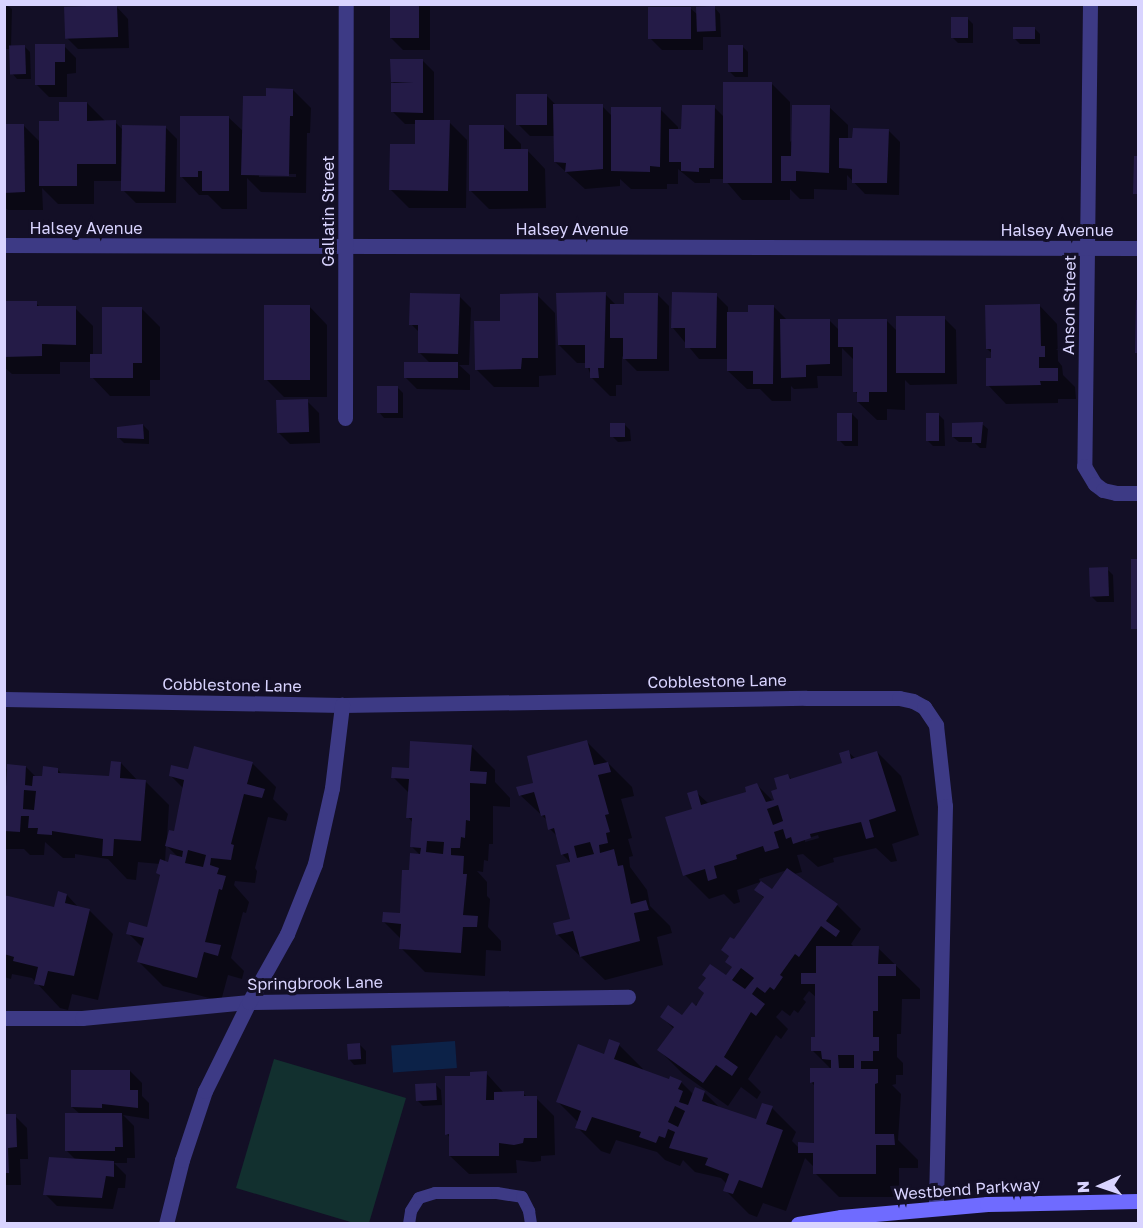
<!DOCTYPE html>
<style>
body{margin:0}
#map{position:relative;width:1143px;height:1228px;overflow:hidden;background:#130f26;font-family:"Golos Text",sans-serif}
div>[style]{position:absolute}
.green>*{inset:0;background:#12302f}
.water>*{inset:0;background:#0c2248;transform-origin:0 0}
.shadow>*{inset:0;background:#0007;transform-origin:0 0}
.building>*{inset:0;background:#241b47;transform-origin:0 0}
.lane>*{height:12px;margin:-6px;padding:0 6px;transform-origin:6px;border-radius:6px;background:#3d3a85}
.street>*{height:15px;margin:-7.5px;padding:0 7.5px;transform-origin:7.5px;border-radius:7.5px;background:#3d3a85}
.secondary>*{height:15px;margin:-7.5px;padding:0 7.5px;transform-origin:7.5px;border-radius:7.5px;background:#6f6bff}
span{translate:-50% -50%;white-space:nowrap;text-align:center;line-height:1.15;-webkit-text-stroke:6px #130f26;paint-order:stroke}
.street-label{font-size:16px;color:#d9d4ff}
.frame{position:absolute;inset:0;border:6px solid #d9d4ff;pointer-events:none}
.north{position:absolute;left:1071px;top:1156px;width:60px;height:60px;-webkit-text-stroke:4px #130f26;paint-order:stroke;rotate:267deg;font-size:16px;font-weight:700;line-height:24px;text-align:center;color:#d9d4ff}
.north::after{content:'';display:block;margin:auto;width:21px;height:27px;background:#d9d4ff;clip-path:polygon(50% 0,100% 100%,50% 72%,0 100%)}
</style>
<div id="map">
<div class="green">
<div style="clip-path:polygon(274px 1059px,406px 1098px,369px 1223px,354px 1223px,236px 1188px)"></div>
</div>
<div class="water">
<div style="left:455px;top:1041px;width:27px;height:64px;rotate:86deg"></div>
</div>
<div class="shadow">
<div style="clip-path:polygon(4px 4px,12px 9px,11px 47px,25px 47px,30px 52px,31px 79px,17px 79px,12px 73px,11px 49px,4px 49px)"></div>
<div style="clip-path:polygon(391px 4px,430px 4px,430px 50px,403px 50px,391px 38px)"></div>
<div style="clip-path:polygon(116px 6px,128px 19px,129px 48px,78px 49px,66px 37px)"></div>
<div style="clip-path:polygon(690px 8px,698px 15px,715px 8px,720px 14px,721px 37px,703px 37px,703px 50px,662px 50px,650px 38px)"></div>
<div style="clip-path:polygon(967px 18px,973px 24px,973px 43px,958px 43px,952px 37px)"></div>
<div style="clip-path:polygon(1035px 29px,1040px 34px,1040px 44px,1020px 44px,1014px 38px)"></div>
<div style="clip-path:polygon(64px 46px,76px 58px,76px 73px,67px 74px,67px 97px,49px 97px,37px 85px)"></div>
<div style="clip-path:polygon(742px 46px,748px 52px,748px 77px,735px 77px,729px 71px)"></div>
<div style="clip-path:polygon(422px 60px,434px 72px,434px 121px,449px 122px,467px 140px,466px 208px,409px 208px,390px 189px,416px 146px,416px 124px,405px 124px,393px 112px,396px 85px,392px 81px)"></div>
<div style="clip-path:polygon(772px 84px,790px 102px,790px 142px,829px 107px,848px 125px,848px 140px,888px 130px,900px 142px,899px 195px,865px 194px,847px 175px,847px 190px,814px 189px,814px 199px,800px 199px,790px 189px,790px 200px,742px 200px,724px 179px,710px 179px,710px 183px,695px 183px,678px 169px,678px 184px,667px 184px,667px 189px,631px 189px,620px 179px,620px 186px,585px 189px,555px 162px,555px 136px,530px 136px,518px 124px,546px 95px,557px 106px,602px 106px,613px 117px,660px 109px,678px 127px,678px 130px,683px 130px,714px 107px,724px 117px)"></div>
<div style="clip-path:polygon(evenodd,293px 90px,311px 108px,310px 133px,307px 133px,306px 193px,261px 192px,247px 178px,247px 209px,222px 209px,208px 195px,199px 195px,181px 176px,228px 117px,244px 132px,267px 98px,293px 90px,259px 174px,296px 174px,296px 177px,259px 177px,259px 174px)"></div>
<div style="clip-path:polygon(87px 103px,106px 122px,115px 122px,124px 131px,165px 127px,177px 139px,176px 203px,136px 203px,124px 191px,124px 181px,94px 181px,94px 204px,58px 204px,42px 188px,43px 210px,8px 210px,4px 207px,4px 139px,24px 126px,40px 142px,60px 122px)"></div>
<div style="clip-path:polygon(503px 126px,521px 144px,521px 150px,527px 150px,545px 169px,546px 208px,489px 209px,471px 191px)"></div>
<div style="left:1135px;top:158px;width:3px;height:35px"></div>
<div style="clip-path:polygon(605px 294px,617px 306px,626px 306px,657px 294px,669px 306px,669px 371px,637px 371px,622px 356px,622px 385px,616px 385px,616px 396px,610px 396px,592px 378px,586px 363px,577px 363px,559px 345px)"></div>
<div style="clip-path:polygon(537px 295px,555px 313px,556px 375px,539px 376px,539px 387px,494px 387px,476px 369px,502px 322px)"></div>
<div style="clip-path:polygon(716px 295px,728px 307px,728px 314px,750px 314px,773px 306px,788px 321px,829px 320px,840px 331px,887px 321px,898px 332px,944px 318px,956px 330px,957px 384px,910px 385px,905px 380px,905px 410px,887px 409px,887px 420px,877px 420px,858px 402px,858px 395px,855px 391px,855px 361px,842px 348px,842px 376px,817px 376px,818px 388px,794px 389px,791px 386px,791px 401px,772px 401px,760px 389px,747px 389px,728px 371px,728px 359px,699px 359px,673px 328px)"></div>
<div style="clip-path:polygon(459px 296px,471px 308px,469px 365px,459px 365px,470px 375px,470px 390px,417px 389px,405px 377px,430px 363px,419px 352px,420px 333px,411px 324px)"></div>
<div style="left:1137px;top:302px;width:1px;height:51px"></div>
<div style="clip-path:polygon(36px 303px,41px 308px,75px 308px,93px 326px,93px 355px,103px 355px,141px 308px,160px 327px,160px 380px,150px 380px,150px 396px,110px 396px,92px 377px,92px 362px,60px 362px,60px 374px,12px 374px,4px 367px,4px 308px)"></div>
<div style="clip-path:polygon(1039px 305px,1057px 324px,1058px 361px,1062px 366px,1063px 375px,1075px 387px,1076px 399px,1058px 399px,1058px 403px,1006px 404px,988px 385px,993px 360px,993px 354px,987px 349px)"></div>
<div style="clip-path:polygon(309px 306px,327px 325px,327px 397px,284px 397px,266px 379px)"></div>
<div style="clip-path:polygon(398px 388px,403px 393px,403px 418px,384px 418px,379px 412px)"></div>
<div style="clip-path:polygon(307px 401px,319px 413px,320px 443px,290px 444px,278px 432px)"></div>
<div style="clip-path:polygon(852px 414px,858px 420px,858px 446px,845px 446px,839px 440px)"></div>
<div style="clip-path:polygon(938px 414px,944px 420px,945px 446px,933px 446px,927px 440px)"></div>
<div style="clip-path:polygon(624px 424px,630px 430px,631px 441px,618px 442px,612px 436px)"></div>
<div style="clip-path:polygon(982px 424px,988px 429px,986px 448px,980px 448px,974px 442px,959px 442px,953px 437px)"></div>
<div style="clip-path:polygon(143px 425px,149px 431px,149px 444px,124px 443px,119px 438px)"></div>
<div style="left:1132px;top:561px;width:6px;height:68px"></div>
<div style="clip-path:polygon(1107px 569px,1113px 575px,1114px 602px,1097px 602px,1091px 596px)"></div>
<div style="clip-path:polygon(587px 742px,632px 787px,634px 796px,621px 799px,632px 838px,628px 839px,633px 856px,629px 857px,630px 867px,647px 890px,650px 906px,670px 926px,672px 933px,657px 937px,663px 965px,605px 980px,557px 934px,572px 920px,571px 863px,562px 854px,558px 837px,550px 829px,548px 821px,520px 795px)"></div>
<div style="clip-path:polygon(471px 746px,495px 770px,495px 782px,510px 798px,510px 807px,493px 806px,493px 844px,489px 844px,488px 861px,484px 860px,483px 872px,477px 871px,487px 882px,487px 896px,490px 899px,488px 927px,501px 941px,501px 951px,486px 950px,485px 976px,425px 972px,401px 948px,401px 939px,384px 922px,401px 915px,411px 872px,420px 855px,412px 847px,413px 823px,408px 817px,409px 793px,393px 777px)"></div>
<div style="clip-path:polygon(evenodd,848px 752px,856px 759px,877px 752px,901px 776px,919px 835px,892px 844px,897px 861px,891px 862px,876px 848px,833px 858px,834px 862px,818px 867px,803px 854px,797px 855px,802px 872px,794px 874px,837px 905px,861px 929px,851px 944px,855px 948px,878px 948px,920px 989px,920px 999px,902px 999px,901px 1034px,897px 1034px,897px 1057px,903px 1063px,903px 1075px,896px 1075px,896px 1084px,892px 1085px,901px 1094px,898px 1140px,918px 1160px,918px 1168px,899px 1168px,899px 1197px,839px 1197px,815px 1173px,815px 1168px,805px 1158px,786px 1211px,763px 1203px,757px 1217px,749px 1214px,725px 1190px,727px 1184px,721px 1178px,695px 1172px,683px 1160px,680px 1166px,665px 1160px,657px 1152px,616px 1140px,610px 1154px,601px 1151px,577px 1127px,579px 1123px,558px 1102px,619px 1045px,643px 1069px,642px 1071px,669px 1081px,681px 1082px,693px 1094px,704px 1092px,720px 1108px,757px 1120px,772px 1108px,796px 1132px,792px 1141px,799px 1148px,816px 1144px,816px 1087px,811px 1082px,831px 1069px,812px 1050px,816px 1039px,817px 998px,809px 991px,803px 999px,806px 1002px,798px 1013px,794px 1010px,790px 1016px,782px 1010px,776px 1017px,788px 1029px,781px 1039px,776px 1035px,748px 1079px,761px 1092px,757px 1099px,741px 1087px,728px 1106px,683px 1074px,659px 1050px,674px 1029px,662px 1017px,683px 1017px,726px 977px,733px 968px,734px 941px,765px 899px,756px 890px,772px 891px,787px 870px,759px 879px,760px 882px,737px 890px,740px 902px,734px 904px,724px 894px,709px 899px,685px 875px,696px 792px,709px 804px,748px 793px,757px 785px,777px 805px,773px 792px,779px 790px,788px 775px,792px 780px,843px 764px,848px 752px,818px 835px,819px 838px,805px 842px,805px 839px,818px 835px)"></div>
<div style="clip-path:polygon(evenodd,121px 763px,138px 781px,145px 781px,169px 805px,167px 838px,175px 833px,184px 789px,170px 775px,189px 771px,252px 763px,276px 787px,273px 799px,288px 814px,286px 821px,268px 817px,255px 868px,257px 871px,255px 883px,235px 881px,234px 885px,249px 902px,246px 913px,243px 912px,231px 958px,244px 971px,242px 979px,228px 975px,221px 1001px,163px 986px,139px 962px,143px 948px,128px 933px,148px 929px,161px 877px,158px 873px,160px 864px,138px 862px,136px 880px,127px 879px,108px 859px,75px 854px,75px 858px,63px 858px,45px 842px,44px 855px,30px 855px,24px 849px,4px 849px,4px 769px,26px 767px,36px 777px,44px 778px,57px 769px,62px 774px,111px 778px,121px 763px,166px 845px,179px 858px,169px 864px,165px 862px,166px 845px)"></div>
<div style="clip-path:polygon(4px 893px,9px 898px,55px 909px,67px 895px,79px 908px,89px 910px,113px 934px,98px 1000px,72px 994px,68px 1010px,60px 1008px,32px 978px,12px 974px,11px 979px,4px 977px)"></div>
<div style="clip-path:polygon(360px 1045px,366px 1051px,366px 1064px,354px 1065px,349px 1059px)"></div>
<div style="clip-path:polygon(130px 1071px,142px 1083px,142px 1096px,149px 1103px,149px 1119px,123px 1115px,134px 1126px,135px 1158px,127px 1158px,127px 1163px,114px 1163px,126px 1175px,125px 1188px,118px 1188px,113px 1209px,57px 1206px,45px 1194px,77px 1161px,67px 1151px,80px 1114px,72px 1107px)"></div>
<div style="clip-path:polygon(486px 1073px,504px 1093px,523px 1093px,528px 1098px,536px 1098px,554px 1116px,555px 1155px,541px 1156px,541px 1161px,533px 1162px,516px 1160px,517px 1173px,469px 1174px,450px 1156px,450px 1138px,447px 1134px,472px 1078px)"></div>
<div style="clip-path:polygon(436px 1085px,441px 1090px,442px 1105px,423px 1106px,417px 1100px)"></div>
<div style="clip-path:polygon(4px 1116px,15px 1116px,27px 1128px,28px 1159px,20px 1159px,21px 1185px,4px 1185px)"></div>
</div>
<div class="building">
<div style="left:390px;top:4px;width:29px;height:34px"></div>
<div style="left:117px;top:5px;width:32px;height:53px;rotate:88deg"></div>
<div style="left:715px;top:6px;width:25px;height:19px;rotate:88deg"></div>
<div style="left:648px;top:7px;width:43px;height:32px"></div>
<div style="left:951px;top:17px;width:17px;height:21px"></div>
<div style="left:1013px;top:27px;width:22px;height:12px"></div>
<div style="clip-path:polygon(35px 44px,65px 44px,65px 62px,55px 62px,55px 85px,35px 85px)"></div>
<div style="left:25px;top:45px;width:29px;height:16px;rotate:88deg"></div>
<div style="left:728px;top:45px;width:15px;height:27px"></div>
<div style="clip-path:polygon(390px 59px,423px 59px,423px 113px,391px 112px,391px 83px,414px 82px,391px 82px)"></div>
<div style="left:723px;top:82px;width:49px;height:101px"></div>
<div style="clip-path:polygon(266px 88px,293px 89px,293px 116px,290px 116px,289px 176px,241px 175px,243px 96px,266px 96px)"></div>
<div style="left:516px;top:94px;width:31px;height:31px"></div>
<div style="clip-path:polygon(59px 102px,87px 102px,87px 121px,116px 120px,116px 164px,77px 164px,77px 186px,39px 186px,39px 121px,59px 121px)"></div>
<div style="clip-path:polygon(553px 104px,603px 104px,603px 169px,565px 172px,566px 163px,554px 162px)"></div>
<div style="clip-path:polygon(682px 105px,715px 105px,714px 168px,699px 168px,699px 172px,681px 171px,681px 162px,669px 162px,669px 129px,681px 129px)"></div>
<div style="clip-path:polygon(792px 105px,830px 105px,829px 173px,796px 171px,796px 181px,781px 181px,781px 156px,791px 156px)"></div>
<div style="clip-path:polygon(611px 107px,661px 107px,660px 167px,650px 166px,650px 172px,611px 171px)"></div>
<div style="clip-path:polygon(180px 116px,229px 116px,229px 191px,202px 191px,202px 171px,198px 171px,198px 177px,180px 177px)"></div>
<div style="clip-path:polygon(415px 120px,450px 120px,448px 191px,389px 190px,390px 144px,415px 144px)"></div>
<div style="clip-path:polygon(6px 124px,24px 124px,25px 192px,4px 193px)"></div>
<div style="left:122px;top:125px;width:44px;height:66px;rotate:1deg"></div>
<div style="clip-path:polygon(469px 125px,504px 125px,504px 149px,528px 149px,528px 191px,469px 191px)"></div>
<div style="clip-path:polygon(853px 128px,889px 129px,887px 183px,852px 183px,852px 169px,839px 168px,839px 138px,852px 138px)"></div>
<div style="clip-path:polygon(1134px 156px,1138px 156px,1138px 194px,1133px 194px)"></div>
<div style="clip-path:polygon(606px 292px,604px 368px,598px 368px,599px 378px,590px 378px,590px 368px,585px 368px,585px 345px,558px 345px,556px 293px)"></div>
<div style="clip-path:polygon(672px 292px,717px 293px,716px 348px,685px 348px,685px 328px,671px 328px)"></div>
<div style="clip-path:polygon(410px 293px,460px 294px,458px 354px,418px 353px,418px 325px,409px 325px)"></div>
<div style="clip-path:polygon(538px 293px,538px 358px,522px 358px,521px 369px,475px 370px,474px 321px,500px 321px,500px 294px)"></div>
<div style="clip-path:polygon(624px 293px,658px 293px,657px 359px,623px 359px,623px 338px,610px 338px,610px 304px,624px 304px)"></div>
<div style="clip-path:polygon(1136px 300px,1138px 300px,1138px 353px,1135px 353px)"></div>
<div style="clip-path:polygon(6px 301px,37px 301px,37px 306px,76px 306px,76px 345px,42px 344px,42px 356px,4px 357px)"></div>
<div style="clip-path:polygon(1040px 304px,1041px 346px,1045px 346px,1045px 357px,1039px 357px,1039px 368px,1058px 368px,1058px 381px,1040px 381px,1041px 385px,986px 386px,986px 358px,991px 358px,991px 349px,986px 349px,985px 305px)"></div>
<div style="left:264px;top:305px;width:46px;height:75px"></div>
<div style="clip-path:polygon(748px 305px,774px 305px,773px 384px,753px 384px,753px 371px,727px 371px,727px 312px,748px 312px)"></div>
<div style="clip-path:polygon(102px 307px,142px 307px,142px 363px,133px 363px,133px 378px,90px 378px,90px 354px,102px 354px)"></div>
<div style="left:896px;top:316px;width:49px;height:57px"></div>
<div style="clip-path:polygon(780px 319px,830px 319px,830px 364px,806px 365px,806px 377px,781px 378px)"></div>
<div style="clip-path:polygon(838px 319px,887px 319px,887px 392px,869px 392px,869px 402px,857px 402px,857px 392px,853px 392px,853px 347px,838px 347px)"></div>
<div style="left:404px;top:362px;width:54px;height:16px"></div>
<div style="left:377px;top:386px;width:21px;height:27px"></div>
<div style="left:308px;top:399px;width:33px;height:32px;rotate:88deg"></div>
<div style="left:837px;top:413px;width:15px;height:28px"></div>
<div style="left:926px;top:413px;width:13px;height:28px"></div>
<div style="clip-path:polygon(983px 422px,981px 443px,972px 443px,972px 437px,952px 437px,952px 423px)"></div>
<div style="left:610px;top:423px;width:15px;height:14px"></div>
<div style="clip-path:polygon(143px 424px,144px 439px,117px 438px,117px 427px)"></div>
<div style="left:1131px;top:559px;width:7px;height:70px"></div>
<div style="left:1108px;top:567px;width:29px;height:19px;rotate:88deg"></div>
<div style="clip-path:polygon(evenodd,587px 740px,594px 765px,608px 762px,611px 772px,598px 775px,609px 814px,605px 815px,610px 832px,606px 833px,608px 843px,599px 845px,600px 853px,614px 849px,618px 866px,623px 865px,631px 904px,646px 900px,649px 910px,634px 913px,640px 941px,580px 957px,573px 931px,556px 935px,553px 923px,570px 919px,556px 865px,570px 862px,568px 853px,561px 855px,554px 828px,548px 830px,545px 815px,541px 816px,534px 792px,519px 796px,516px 787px,533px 783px,527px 756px,587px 740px,590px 842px,594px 854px,577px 858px,574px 846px,590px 842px)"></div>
<div style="clip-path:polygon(evenodd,410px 741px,472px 745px,470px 771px,487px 772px,486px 784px,470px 783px,470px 821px,466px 820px,465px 838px,461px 837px,460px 848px,451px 848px,451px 855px,464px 856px,463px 874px,467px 874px,463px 915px,478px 916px,477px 927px,463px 927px,461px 953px,399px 949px,401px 924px,382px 922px,383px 912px,400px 913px,402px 870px,409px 870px,410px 853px,420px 854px,421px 848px,410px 847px,412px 818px,406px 818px,409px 779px,391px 778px,392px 767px,409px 768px,410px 741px,427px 841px,444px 842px,443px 854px,426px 852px,427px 841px)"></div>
<div style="clip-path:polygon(evenodd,194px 746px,253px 762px,247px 784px,265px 789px,262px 798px,244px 794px,231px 844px,234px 845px,231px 860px,211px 858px,210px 865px,219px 868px,217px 874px,226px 876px,222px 890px,219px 889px,205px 942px,221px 945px,218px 956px,204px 952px,197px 978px,137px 962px,144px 938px,126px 934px,129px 922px,147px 927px,160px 875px,156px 873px,160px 859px,168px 862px,170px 854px,182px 857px,183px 851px,165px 846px,169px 830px,174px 831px,184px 780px,169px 776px,171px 765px,188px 769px,194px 746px,188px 850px,206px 855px,203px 867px,185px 863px,188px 850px)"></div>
<div style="clip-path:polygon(evenodd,849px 750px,851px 759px,877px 751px,896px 811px,869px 820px,874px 837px,866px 839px,861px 822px,810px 834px,811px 838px,793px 844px,791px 837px,786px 839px,783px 829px,774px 832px,779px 848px,765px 852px,763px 846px,736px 855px,737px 859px,714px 866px,717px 878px,708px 881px,705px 869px,683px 876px,665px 817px,692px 809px,687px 793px,697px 790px,701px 805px,746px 792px,745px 787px,757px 783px,766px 802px,774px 800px,771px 791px,777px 789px,774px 778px,788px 774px,790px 779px,842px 763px,839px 753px,849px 750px,778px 805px,783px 821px,773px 825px,767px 809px,778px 805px)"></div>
<div style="clip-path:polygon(evenodd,111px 761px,121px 762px,120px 778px,146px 780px,141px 841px,114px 839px,113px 856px,102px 856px,103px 839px,52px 831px,52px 835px,37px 834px,38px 828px,28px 828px,29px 816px,21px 816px,20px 832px,4px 831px,7px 764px,26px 766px,25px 785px,32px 786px,33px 776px,42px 776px,43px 766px,58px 768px,58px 773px,109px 776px,111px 761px,24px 790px,36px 791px,34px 810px,23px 809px,24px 790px)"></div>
<div style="clip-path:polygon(evenodd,787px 868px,838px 904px,826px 921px,840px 931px,836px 937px,821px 926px,799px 957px,795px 954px,780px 975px,783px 977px,774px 990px,770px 987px,765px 993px,757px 987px,752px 994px,765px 1004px,756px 1016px,751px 1012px,724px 1057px,738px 1067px,732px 1076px,716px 1065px,703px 1083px,657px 1050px,674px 1027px,660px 1017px,668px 1005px,682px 1015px,692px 1002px,696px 1006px,704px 993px,698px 988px,706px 978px,702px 975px,710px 964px,726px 975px,732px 967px,725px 962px,729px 956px,721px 950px,730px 937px,734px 939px,764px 897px,754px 890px,761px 881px,772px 889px,787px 868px,741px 968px,754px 978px,745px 989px,732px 980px,741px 968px)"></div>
<div style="clip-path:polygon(58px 891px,67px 894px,65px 903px,90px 909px,74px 976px,48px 971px,44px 986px,34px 984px,38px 967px,13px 961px,14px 957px,4px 954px,4px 895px,54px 907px)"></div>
<div style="clip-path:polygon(evenodd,816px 946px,879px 946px,878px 964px,896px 964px,896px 976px,878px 976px,878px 1011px,873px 1011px,873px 1037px,879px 1037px,879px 1051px,873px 1051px,873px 1061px,861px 1061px,861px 1069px,878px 1069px,878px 1083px,875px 1084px,875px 1134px,894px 1134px,895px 1145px,876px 1145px,876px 1174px,813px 1174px,813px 1153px,798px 1153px,798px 1142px,814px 1143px,814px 1082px,810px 1083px,810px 1068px,831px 1068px,831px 1060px,822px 1059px,821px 1051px,811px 1051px,811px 1037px,815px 1037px,815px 984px,801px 984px,801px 973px,816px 973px,816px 946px,838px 1055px,854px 1055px,854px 1068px,839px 1068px,838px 1055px)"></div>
<div style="clip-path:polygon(evenodd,609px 1039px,620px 1043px,614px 1059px,669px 1079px,670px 1076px,682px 1081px,678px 1089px,683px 1091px,679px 1102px,688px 1105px,695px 1087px,705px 1091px,702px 1101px,756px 1119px,762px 1103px,773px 1106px,766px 1124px,783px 1130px,762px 1188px,739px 1180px,733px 1194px,723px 1191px,729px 1174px,705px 1165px,708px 1158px,669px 1148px,675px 1132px,668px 1129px,665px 1138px,659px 1136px,656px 1143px,639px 1137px,641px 1132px,592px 1117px,586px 1131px,575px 1128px,581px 1111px,556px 1102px,578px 1044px,604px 1054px,609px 1039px,675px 1106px,685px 1111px,678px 1127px,668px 1122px,675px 1106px)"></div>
<div style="left:360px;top:1043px;width:16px;height:13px;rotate:86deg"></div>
<div style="clip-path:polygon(71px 1070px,130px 1070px,130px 1090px,138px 1090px,138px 1108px,102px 1104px,102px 1108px,71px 1107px)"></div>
<div style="clip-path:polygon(487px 1071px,486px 1100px,494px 1100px,494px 1092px,524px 1091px,524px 1096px,537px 1096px,537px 1138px,524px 1138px,523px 1143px,514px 1145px,499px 1143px,499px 1156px,449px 1156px,449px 1134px,445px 1135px,445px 1076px,470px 1076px,470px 1072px)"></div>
<div style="left:436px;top:1083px;width:17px;height:21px;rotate:87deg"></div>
<div style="clip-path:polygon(65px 1113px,122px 1113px,123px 1147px,115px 1147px,115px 1151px,65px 1151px)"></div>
<div style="clip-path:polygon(4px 1114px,16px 1114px,17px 1147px,8px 1148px,9px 1173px,4px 1173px)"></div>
<div style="clip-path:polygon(49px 1157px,114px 1161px,114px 1177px,106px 1176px,102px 1198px,43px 1195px)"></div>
</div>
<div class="lane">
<div style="left:409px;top:1224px;width:13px;rotate:-81deg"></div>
<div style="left:411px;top:1211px;width:15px;rotate:-58deg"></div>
<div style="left:419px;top:1198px;width:17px;rotate:-17deg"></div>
<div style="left:435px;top:1193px;width:62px"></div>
<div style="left:497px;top:1193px;width:25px;rotate:9deg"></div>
<div style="left:522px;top:1197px;width:16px;rotate:63deg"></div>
<div style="left:529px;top:1211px;width:13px;rotate:81deg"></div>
</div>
<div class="street">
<div style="left:1090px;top:4px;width:462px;rotate:90.7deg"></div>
<div style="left:1084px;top:466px;width:21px;rotate:59deg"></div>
<div style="left:1095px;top:484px;width:10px;rotate:37deg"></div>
<div style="left:1103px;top:490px;width:13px;rotate:13deg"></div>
<div style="left:1116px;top:493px;width:22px"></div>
<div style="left:4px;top:245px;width:1134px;rotate:0.15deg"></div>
<div style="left:345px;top:418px;width:414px;rotate:-89.9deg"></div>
<div style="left:4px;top:699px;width:338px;rotate:1deg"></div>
<div style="left:342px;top:705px;width:464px;rotate:-0.9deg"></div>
<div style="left:806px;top:698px;width:93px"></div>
<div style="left:899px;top:698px;width:14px;rotate:12deg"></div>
<div style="left:913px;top:701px;width:13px;rotate:29deg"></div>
<div style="left:924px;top:707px;width:22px;rotate:56deg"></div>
<div style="left:936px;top:725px;width:81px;rotate:83.7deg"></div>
<div style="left:945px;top:806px;width:401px;rotate:91.3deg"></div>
<div style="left:4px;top:1018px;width:78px"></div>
<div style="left:82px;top:1018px;width:168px;rotate:-5.5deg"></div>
<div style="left:249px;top:1002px;width:379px;rotate:-0.8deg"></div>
<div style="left:166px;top:1224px;width:66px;rotate:-76deg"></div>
<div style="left:182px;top:1160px;width:73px;rotate:-71.6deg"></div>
<div style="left:205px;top:1091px;width:99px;rotate:-63.7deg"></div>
<div style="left:249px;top:1002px;width:78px;rotate:-60.8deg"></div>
<div style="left:287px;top:934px;width:75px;rotate:-68.2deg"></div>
<div style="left:315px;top:864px;width:78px;rotate:-77.4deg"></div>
<div style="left:332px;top:788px;width:84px;rotate:-83.1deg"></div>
</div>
<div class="secondary">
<div style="left:798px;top:1224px;width:44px;rotate:-9.2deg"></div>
<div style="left:841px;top:1217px;width:147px;rotate:-5.1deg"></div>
<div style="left:987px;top:1204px;width:151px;rotate:-1.1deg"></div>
</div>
<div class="street-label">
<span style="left:328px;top:211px;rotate:-90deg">Gallatin Street</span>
<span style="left:86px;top:228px">Halsey Avenue</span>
<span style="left:572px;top:229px">Halsey Avenue</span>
<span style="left:1057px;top:230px">Halsey Avenue</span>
<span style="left:1069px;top:305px;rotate:-89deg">Anson Street</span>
<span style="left:717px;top:681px;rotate:-1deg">Cobblestone Lane</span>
<span style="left:232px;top:685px;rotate:1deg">Cobblestone Lane</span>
<span style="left:315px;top:983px;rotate:-1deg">Springbrook Lane</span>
<span style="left:967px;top:1189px;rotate:-4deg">Westbend Parkway</span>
</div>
<div class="frame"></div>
<div class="north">N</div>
</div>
